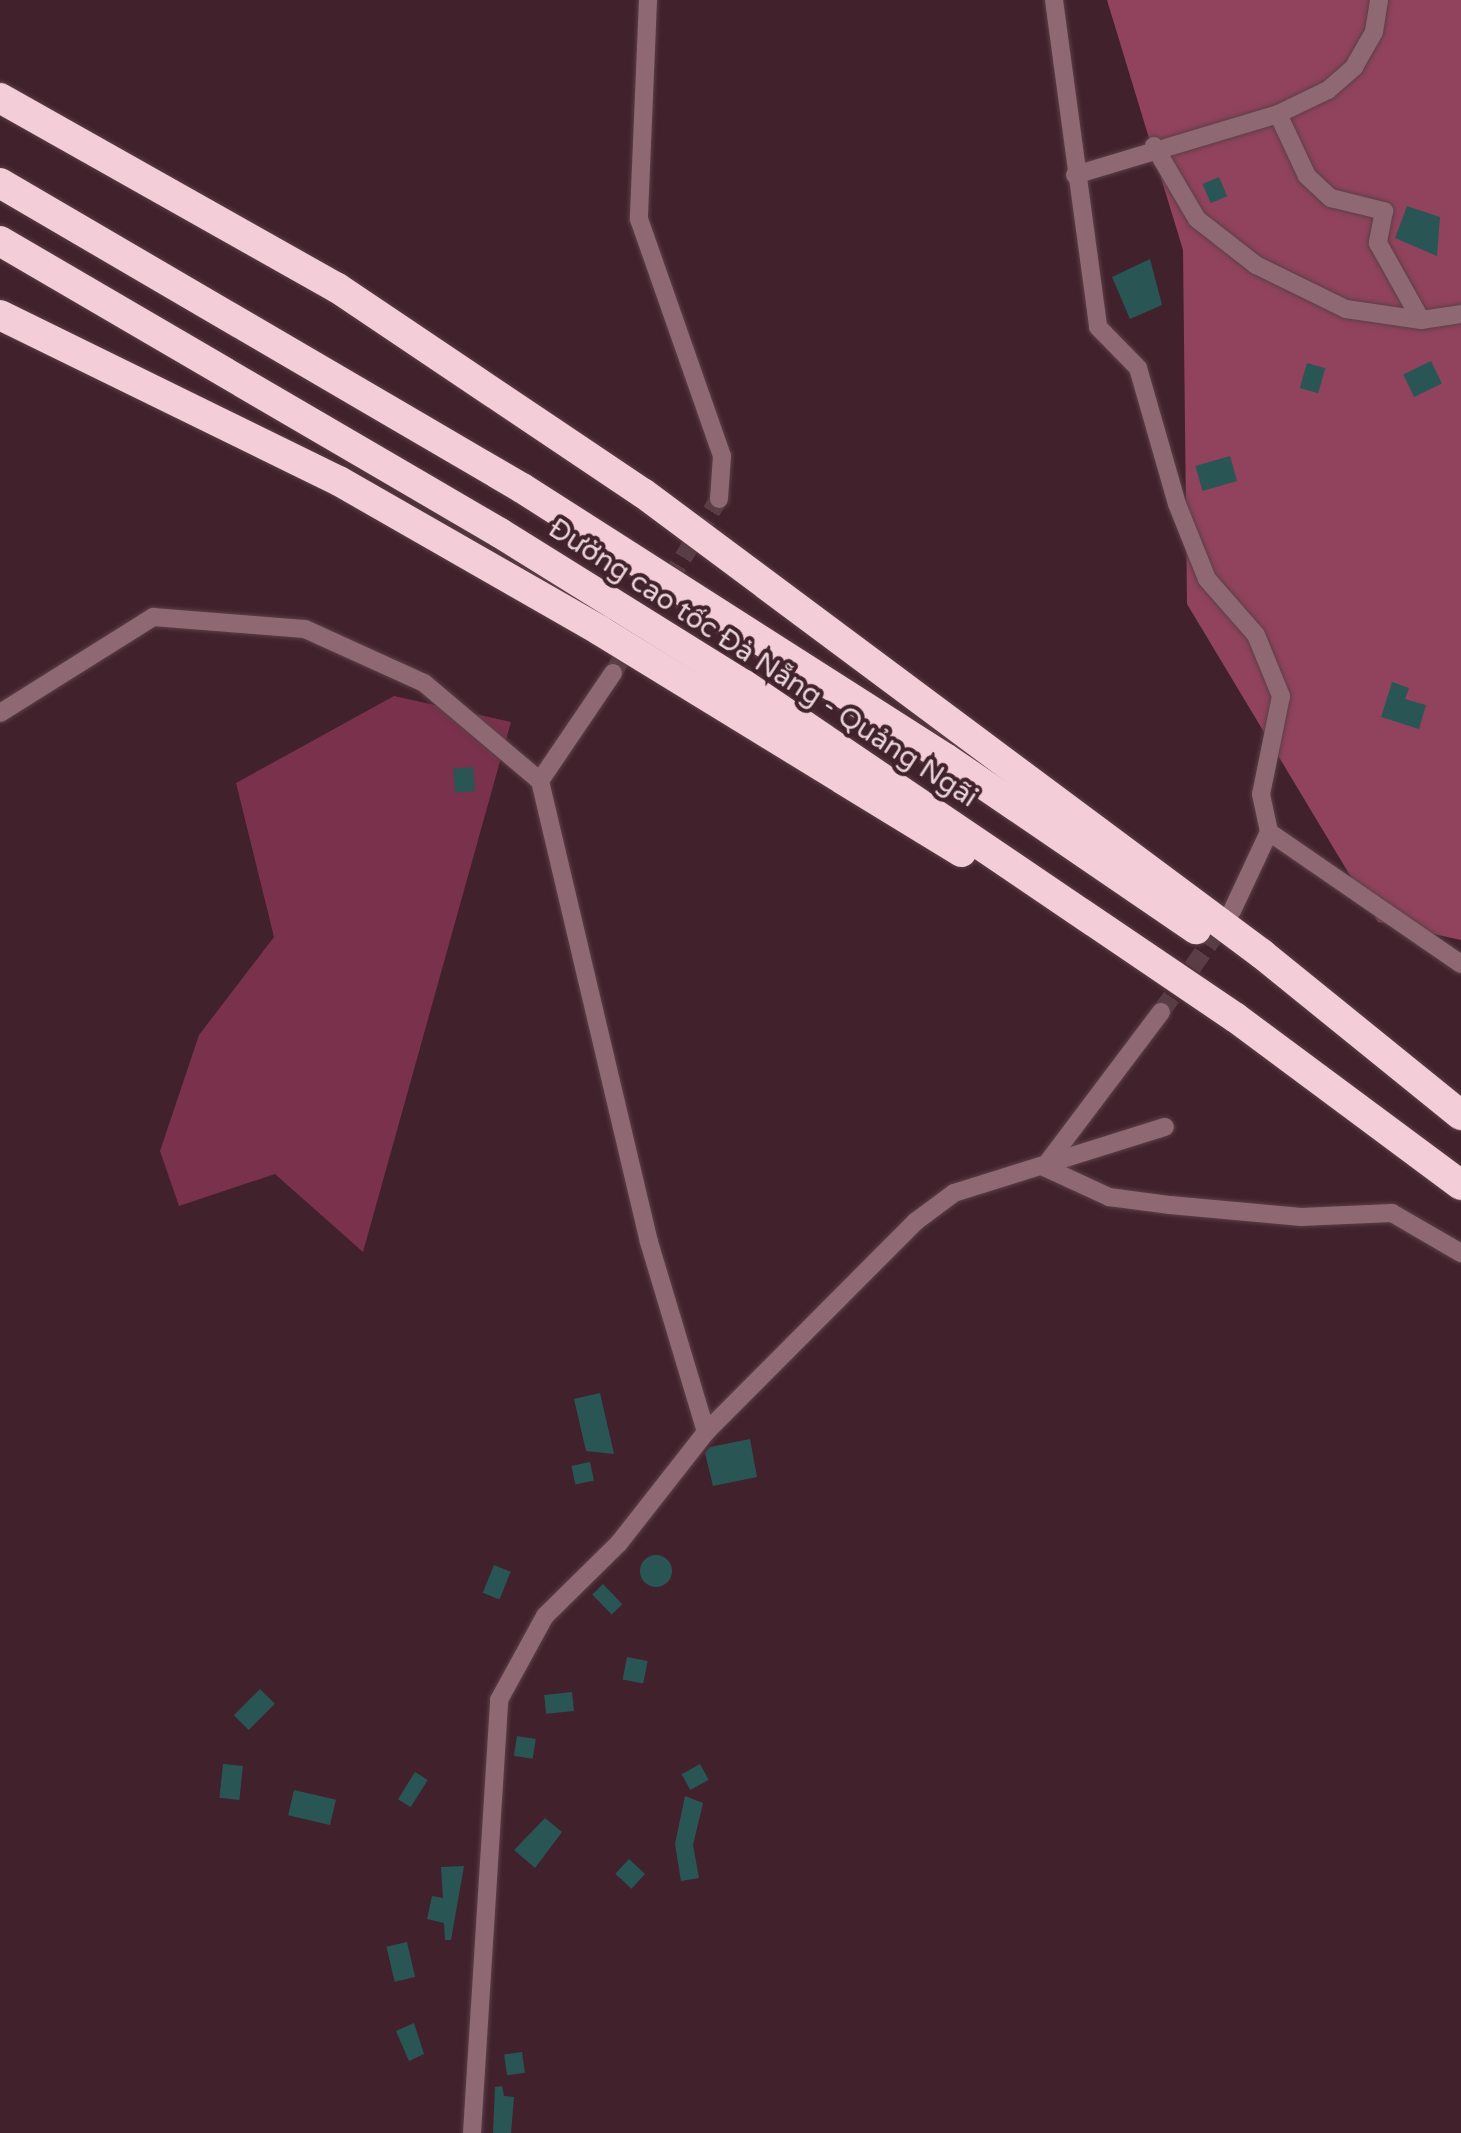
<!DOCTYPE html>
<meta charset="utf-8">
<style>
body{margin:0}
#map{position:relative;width:1461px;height:2133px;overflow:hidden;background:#41222c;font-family:"Varela Round",sans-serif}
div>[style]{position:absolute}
.green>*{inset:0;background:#7a314b}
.forest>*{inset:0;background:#91435d}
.building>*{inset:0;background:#2a5555;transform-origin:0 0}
.round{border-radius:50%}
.street-tunnel>*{height:18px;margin-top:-9px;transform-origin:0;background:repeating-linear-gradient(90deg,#5a3d46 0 18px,transparent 0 27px)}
.roads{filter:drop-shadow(0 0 2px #5c3f48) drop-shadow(0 0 2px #5c3f48)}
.street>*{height:18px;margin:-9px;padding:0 9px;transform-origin:9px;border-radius:9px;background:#8e6973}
.highway>*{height:30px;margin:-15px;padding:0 15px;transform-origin:15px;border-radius:15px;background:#f3ced8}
span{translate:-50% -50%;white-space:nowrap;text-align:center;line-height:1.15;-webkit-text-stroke:8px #41222c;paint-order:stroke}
.street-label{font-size:28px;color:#ead5db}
</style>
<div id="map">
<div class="green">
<div style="clip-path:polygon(394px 696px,511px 722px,363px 1252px,275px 1174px,179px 1206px,160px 1151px,199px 1035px,274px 937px,236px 783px)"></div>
</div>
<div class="forest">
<div style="clip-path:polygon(1107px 0,1461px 0,1461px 940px,1378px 922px,1187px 604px,1183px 250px)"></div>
</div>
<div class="building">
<div style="left:1219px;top:177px;width:21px;height:18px;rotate:67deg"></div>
<div style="clip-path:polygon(1407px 206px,1440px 217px,1437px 256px,1395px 238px)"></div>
<div style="clip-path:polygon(1150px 259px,1162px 305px,1130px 319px,1112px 277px)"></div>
<div style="left:1431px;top:361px;width:25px;height:31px;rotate:64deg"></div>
<div style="left:1307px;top:363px;width:19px;height:26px;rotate:16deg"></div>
<div style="left:1230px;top:456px;width:26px;height:36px;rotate:74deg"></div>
<div style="clip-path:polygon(1392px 682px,1409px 688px,1405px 699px,1426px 705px,1419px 729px,1381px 717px)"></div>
<div style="left:473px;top:767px;width:24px;height:20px;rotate:85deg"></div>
<div style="clip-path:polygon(600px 1393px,614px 1454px,586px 1451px,574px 1399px)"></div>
<div style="clip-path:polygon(750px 1439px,757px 1477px,713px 1486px,705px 1453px,710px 1447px)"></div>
<div style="left:590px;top:1462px;width:19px;height:19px;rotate:78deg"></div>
<div class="round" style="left:640px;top:1555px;width:32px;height:32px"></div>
<div style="left:494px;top:1565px;width:18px;height:30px;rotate:22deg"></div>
<div style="left:603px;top:1584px;width:28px;height:15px;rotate:46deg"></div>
<div style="left:627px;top:1657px;width:21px;height:23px;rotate:11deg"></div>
<div style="left:260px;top:1689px;width:21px;height:37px;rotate:45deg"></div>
<div style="left:572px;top:1692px;width:19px;height:28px;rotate:84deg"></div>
<div style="left:517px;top:1736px;width:19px;height:20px;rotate:9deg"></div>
<div style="left:223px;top:1764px;width:20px;height:34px;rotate:6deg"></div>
<div style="left:700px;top:1764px;width:18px;height:21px;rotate:61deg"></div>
<div style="left:415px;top:1772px;width:15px;height:32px;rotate:32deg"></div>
<div style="left:294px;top:1790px;width:43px;height:26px;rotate:13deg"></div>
<div style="clip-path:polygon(685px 1796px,703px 1803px,693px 1845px,699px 1878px,681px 1881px,675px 1844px)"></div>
<div style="clip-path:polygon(545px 1818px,562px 1832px,535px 1868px,514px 1850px)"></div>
<div style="left:629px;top:1859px;width:22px;height:20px;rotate:43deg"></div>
<div style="clip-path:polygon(464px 1866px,451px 1940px,445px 1940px,444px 1923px,427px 1919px,432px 1896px,443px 1898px,441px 1867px)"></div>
<div style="left:407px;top:1942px;width:36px;height:21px;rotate:77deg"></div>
<div style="clip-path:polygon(414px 2023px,424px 2054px,409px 2061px,396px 2031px)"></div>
<div style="left:522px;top:2052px;width:21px;height:18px;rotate:82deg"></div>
<div style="clip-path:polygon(502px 2086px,504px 2096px,514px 2097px,511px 2133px,493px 2133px,495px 2087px)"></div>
</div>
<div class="street-tunnel">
<div style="left:613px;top:673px;width:204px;rotate:-58.7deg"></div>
<div style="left:1161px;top:1012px;width:115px;rotate:-54.9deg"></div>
</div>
<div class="roads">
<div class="street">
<div style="left:648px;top:0;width:219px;rotate:92.4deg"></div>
<div style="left:639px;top:219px;width:251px;rotate:70.7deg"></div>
<div style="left:722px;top:456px;width:43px;rotate:94deg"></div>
<div style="left:1054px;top:0;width:330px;rotate:82.3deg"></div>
<div style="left:1098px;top:327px;width:57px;rotate:45.7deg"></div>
<div style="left:1138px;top:368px;width:141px;rotate:74deg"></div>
<div style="left:1177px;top:504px;width:81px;rotate:68.2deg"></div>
<div style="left:1207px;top:579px;width:74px;rotate:48.8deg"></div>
<div style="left:1256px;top:635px;width:66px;rotate:67.7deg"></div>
<div style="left:1281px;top:696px;width:100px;rotate:101.5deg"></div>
<div style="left:1261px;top:794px;width:39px;rotate:78deg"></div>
<div style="left:1269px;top:832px;width:87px;rotate:115.1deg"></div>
<div style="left:1278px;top:114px;width:55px;rotate:-25.6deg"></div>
<div style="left:1328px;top:90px;width:35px;rotate:-41deg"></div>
<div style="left:1354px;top:67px;width:40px;rotate:-60.3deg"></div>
<div style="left:1374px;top:32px;width:32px;rotate:-81deg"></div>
<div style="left:1154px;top:146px;width:85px;rotate:59.5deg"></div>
<div style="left:1197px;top:219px;width:75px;rotate:37.9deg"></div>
<div style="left:1256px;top:265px;width:100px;rotate:26.1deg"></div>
<div style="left:1346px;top:309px;width:76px;rotate:8.3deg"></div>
<div style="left:1075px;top:175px;width:212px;rotate:-16.7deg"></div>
<div style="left:1278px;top:114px;width:68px;rotate:64.9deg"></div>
<div style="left:1307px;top:176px;width:33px;rotate:43deg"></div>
<div style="left:1331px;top:198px;width:55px;rotate:13.8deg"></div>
<div style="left:1384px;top:211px;width:33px;rotate:101deg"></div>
<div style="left:1378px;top:243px;width:88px;rotate:60.8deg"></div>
<div style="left:1421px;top:320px;width:40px;rotate:-8.5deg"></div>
<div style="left:613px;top:673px;width:130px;rotate:124.1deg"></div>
<div style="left:540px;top:781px;width:474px;rotate:76.7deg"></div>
<div style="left:649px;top:1242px;width:198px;rotate:73.3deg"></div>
<div style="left:0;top:713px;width:181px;rotate:-32.1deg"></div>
<div style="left:153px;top:617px;width:152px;rotate:4.5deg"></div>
<div style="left:305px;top:629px;width:131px;rotate:24.4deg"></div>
<div style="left:424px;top:683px;width:152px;rotate:40.2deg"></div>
<div style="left:1269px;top:832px;width:233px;rotate:34.5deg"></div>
<div style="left:1161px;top:1012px;width:194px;rotate:127deg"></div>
<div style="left:1044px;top:1167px;width:72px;rotate:24.8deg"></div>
<div style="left:1109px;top:1197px;width:62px;rotate:7.5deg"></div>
<div style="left:1170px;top:1205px;width:132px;rotate:5.2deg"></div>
<div style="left:1301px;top:1217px;width:91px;rotate:-2.5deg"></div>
<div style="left:1392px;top:1213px;width:80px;rotate:30.1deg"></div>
<div style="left:472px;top:2133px;width:434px;rotate:-86.4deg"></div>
<div style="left:499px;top:1700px;width:96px;rotate:-61.3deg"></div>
<div style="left:545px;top:1616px;width:104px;rotate:-44.6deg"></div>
<div style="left:619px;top:1543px;width:141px;rotate:-51.9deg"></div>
<div style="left:706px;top:1432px;width:296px;rotate:-45.1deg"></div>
<div style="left:915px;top:1222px;width:49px;rotate:-36.6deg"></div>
<div style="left:954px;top:1193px;width:221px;rotate:-17.4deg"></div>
</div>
<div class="highway">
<div style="left:0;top:98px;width:386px;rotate:29.4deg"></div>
<div style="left:336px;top:287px;width:370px;rotate:33.9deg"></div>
<div style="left:643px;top:493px;width:772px;rotate:36.68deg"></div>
<div style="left:1262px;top:954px;width:256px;rotate:39deg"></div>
<div style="left:0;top:183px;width:605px;rotate:30.3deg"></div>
<div style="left:522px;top:488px;width:502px;rotate:32.55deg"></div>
<div style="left:945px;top:758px;width:304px;rotate:34.3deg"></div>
<div style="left:0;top:241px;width:579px;rotate:30.28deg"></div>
<div style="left:500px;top:533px;width:286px;rotate:31.9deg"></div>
<div style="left:743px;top:684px;width:595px;rotate:34.12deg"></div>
<div style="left:1236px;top:1018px;width:280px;rotate:36.6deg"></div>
<div style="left:0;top:315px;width:377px;rotate:26.1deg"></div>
<div style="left:339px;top:481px;width:300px;rotate:29.8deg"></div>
<div style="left:599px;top:630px;width:425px;rotate:31.5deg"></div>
</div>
</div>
<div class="street-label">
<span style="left:763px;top:663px;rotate:33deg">Đường cao tốc Đà Nẵng - Quảng Ngãi</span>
</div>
</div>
